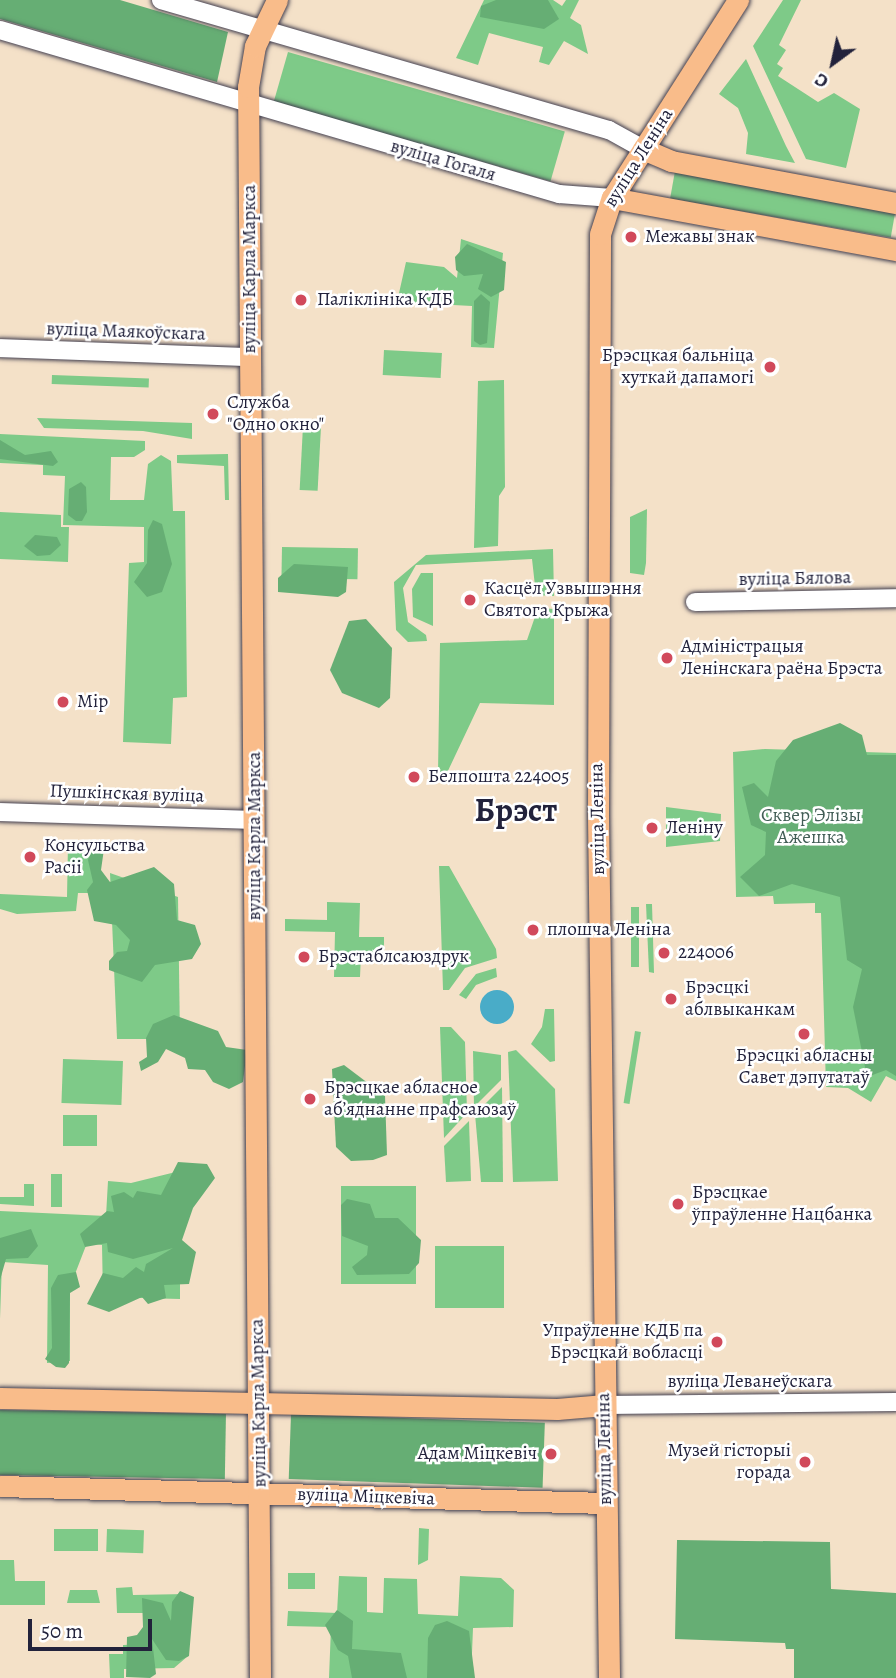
<!DOCTYPE html>
<meta charset="utf-8">
<style>
body{margin:0}
#map{position:relative;width:896px;height:1678px;overflow:hidden;background:#f4e1c8;font-family:Alegreya,serif}
div>[style]{position:absolute}
.green>*{inset:0;background:#7eca88;transform-origin:0 0}
.forest>*{inset:0;background:#66ae74;transform-origin:0 0}
.water>*{inset:0;background:#49acc8}
.round{border-radius:50%}
.roads{filter:drop-shadow(0 0 2px #423f50) drop-shadow(0 0 2px #423f50)}
.minor>*{height:18px;margin:-9px;padding:0 9px;transform-origin:9px;border-radius:9px;background:#fff}
.major>*{height:21px;margin:-10.5px;padding:0 10.5px;transform-origin:10.5px;border-radius:10.5px;background:#f9bc8a}
.dots>*{width:19px;height:19px;translate:-50% -50%;box-sizing:border-box;border:4px solid #fff;border-radius:50%}
span{translate:-50% -50%;white-space:nowrap;text-align:center;line-height:1.15;-webkit-text-stroke:5px #fff;paint-order:stroke}
.street-label{font-size:19px;color:#22223b}
.poi-label{font-size:19px;color:#22223b}
.left{translate:0 -50%;text-align:left}
.right{translate:-100% -50%;text-align:right}
.park-label{font-size:19px;color:#425d56}
.town-label{font-size:33px;color:#22223b;font-weight:700}
.north{position:absolute;left:798px;top:28px;width:70px;height:70px;-webkit-text-stroke:5px #fff;paint-order:stroke;rotate:213deg;font-size:19px;font-weight:700;line-height:28px;text-align:center;color:#22223b}
.north::after{content:'';display:block;margin:auto;width:24px;height:32px;background:#22223b;clip-path:polygon(50% 0,100% 100%,50% 72%,0 100%)}
.scale{position:absolute;left:28px;top:1619px;width:124px;height:32px;box-sizing:border-box;border:4px solid #22223b;border-top:0;padding-left:9px;font-size:21px;line-height:24px;white-space:nowrap;color:#22223b;-webkit-text-stroke:5px #fff;paint-order:stroke}
</style>
<div id="map">
<div class="green">
<div style="clip-path:polygon(484px 0,553px 0,562px 6px,566px 0,579px 0,570px 18px,581px 25px,588px 54px,564px 41px,549px 65px,539px 62px,543px 47px,489px 33px,478px 65px,456px 58px)"></div>
<div style="clip-path:polygon(783px 0,801px 0,779px 45px,786px 50px,777px 64px,783px 68px,778px 76px,818px 102px,834px 93px,860px 109px,846px 168px,806px 159px,753px 46px)"></div>
<div style="left:288px;top:52px;width:288px;height:52px;rotate:16deg"></div>
<div style="clip-path:polygon(746px 59px,786px 146px,795px 163px,746px 154px,748px 133px,738px 108px,719px 94px)"></div>
<div style="left:675px;top:171px;width:224px;height:28px;rotate:10deg"></div>
<div style="clip-path:polygon(461px 239px,503px 253px,494px 348px,471px 347px,472px 306px,397px 302px,406px 262px,444px 267px,457px 278px)"></div>
<div style="left:384px;top:350px;width:58px;height:25px;rotate:3deg"></div>
<div style="left:52px;top:375px;width:97px;height:9px;rotate:2deg"></div>
<div style="clip-path:polygon(504px 380px,505px 487px,499px 496px,498px 546px,474px 548px,478px 381px)"></div>
<div style="clip-path:polygon(37px 418px,192px 423px,192px 439px,143px 431px,44px 428px)"></div>
<div style="left:303px;top:426px;width:18px;height:64px;rotate:3deg"></div>
<div style="clip-path:polygon(0 434px,145px 441px,145px 450px,134px 457px,111px 457px,110px 500px,144px 500px,148px 464px,161px 455px,171px 461px,173px 511px,185px 511px,187px 697px,173px 698px,171px 744px,123px 742px,129px 563px,144px 562px,144px 527px,63px 525px,65px 476px,43px 475px,43px 465px,0 463px)"></div>
<div style="clip-path:polygon(228px 454px,229px 500px,225px 500px,224px 466px,177px 463px,177px 455px)"></div>
<div style="clip-path:polygon(647px 509px,646px 563px,644px 575px,630px 573px,630px 517px)"></div>
<div style="clip-path:polygon(0 512px,61px 515px,61px 527px,69px 527px,68px 562px,0 559px)"></div>
<div style="left:282px;top:547px;width:76px;height:31px;rotate:1deg"></div>
<div style="clip-path:polygon(553px 549px,554px 596px,536px 595px,532px 559px,416px 565px,403px 588px,408px 622px,426px 635px,427px 641px,408px 642px,396px 630px,394px 582px,426px 555px)"></div>
<div style="clip-path:polygon(421px 573px,433px 573px,433px 626px,413px 617px,412px 589px)"></div>
<div style="clip-path:polygon(538px 608px,554px 609px,554px 705px,480px 703px,446px 775px,438px 773px,440px 643px,527px 640px)"></div>
<div style="clip-path:polygon(765px 749px,896px 753px,896px 1081px,886px 1076px,871px 1102px,848px 1088px,826px 1087px,821px 913px,815px 913px,815px 903px,774px 904px,773px 896px,736px 897px,733px 752px)"></div>
<div style="clip-path:polygon(666px 807px,721px 814px,720px 841px,666px 847px)"></div>
<div style="clip-path:polygon(68px 843px,100px 844px,91px 893px,78px 893px,76px 911px,17px 914px,0 909px,0 894px,67px 897px)"></div>
<div style="clip-path:polygon(439px 866px,449px 866px,496px 949px,497px 958px,465px 968px,449px 990px,443px 990px)"></div>
<div style="clip-path:polygon(110px 873px,178px 897px,180px 1039px,117px 1039px)"></div>
<div style="clip-path:polygon(327px 902px,360px 903px,359px 937px,384px 937px,384px 955px,361px 955px,360px 977px,334px 977px,335px 932px,285px 931px,285px 919px,327px 920px)"></div>
<div style="clip-path:polygon(646px 904px,652px 904px,654px 973px,649px 972px)"></div>
<div style="left:631px;top:907px;width:8px;height:60px"></div>
<div style="clip-path:polygon(496px 968px,497px 977px,476px 985px,466px 999px,459px 995px,476px 974px)"></div>
<div style="clip-path:polygon(545px 1009px,554px 1009px,555px 1061px,550px 1062px,531px 1044px,542px 1027px)"></div>
<div style="clip-path:polygon(440px 1027px,451px 1027px,465px 1042px,467px 1113px,444px 1138px)"></div>
<div style="left:635px;top:1031px;width:6px;height:73px;rotate:9deg"></div>
<div style="clip-path:polygon(516px 1050px,555px 1089px,558px 1181px,513px 1182px,508px 1052px)"></div>
<div style="clip-path:polygon(473px 1051px,501px 1055px,501px 1080px,474px 1107px)"></div>
<div style="left:63px;top:1059px;width:60px;height:44px;rotate:2deg"></div>
<div style="clip-path:polygon(502px 1087px,503px 1182px,481px 1182px,475px 1114px)"></div>
<div style="left:63px;top:1115px;width:34px;height:31px"></div>
<div style="clip-path:polygon(469px 1121px,471px 1181px,446px 1182px,444px 1146px)"></div>
<div style="clip-path:polygon(196px 1167px,180px 1207px,180px 1299px,103px 1297px,102px 1245px,87px 1243px,70px 1287px,70px 1361px,47px 1363px,48px 1265px,2px 1262px,0 1319px,0 1211px,106px 1216px,108px 1181px,131px 1183px)"></div>
<div style="left:51px;top:1174px;width:11px;height:33px"></div>
<div style="clip-path:polygon(24px 1184px,34px 1184px,34px 1206px,0 1204px,0 1197px,24px 1197px)"></div>
<div style="left:341px;top:1186px;width:75px;height:98px"></div>
<div style="left:435px;top:1246px;width:69px;height:62px"></div>
<div style="clip-path:polygon(419px 1528px,429px 1529px,428px 1560px,418px 1565px)"></div>
<div style="left:54px;top:1529px;width:44px;height:22px"></div>
<div style="left:107px;top:1529px;width:37px;height:23px;rotate:2deg"></div>
<div style="clip-path:polygon(0 1560px,14px 1560px,15px 1581px,45px 1581px,45px 1605px,0 1605px)"></div>
<div style="left:288px;top:1573px;width:27px;height:16px"></div>
<div style="clip-path:polygon(339px 1576px,367px 1577px,367px 1612px,383px 1613px,384px 1578px,417px 1579px,418px 1614px,458px 1616px,460px 1576px,501px 1578px,514px 1590px,513px 1627px,473px 1628px,471px 1678px,329px 1678px,331px 1627px,287px 1626px,288px 1611px,337px 1613px)"></div>
<div style="clip-path:polygon(132px 1587px,133px 1595px,187px 1594px,188px 1656px,174px 1668px,124px 1669px,124px 1678px,110px 1678px,109px 1654px,123px 1654px,123px 1645px,148px 1644px,148px 1613px,117px 1613px,116px 1588px)"></div>
<div style="clip-path:polygon(70px 1590px,97px 1590px,100px 1603px,67px 1603px)"></div>
</div>
<div class="forest">
<div style="clip-path:polygon(0 0,120px 0,228px 32px,217px 82px,0 19px)"></div>
<div style="clip-path:polygon(496px 0,548px 0,559px 19px,544px 29px,480px 17px,481px 6px)"></div>
<div style="clip-path:polygon(467px 244px,506px 262px,504px 290px,491px 297px,478px 289px,483px 274px,464px 276px,456px 270px,455px 257px)"></div>
<div style="clip-path:polygon(481px 294px,490px 302px,487px 343px,480px 345px,474px 341px,474px 301px)"></div>
<div style="clip-path:polygon(0 440px,25px 455px,51px 451px,58px 462px,53px 466px,0 459px)"></div>
<div style="clip-path:polygon(81px 482px,86px 487px,87px 512px,82px 521px,76px 521px,68px 515px,69px 489px)"></div>
<div style="clip-path:polygon(153px 520px,162px 524px,172px 564px,162px 592px,147px 597px,134px 582px,147px 563px,148px 530px)"></div>
<div style="clip-path:polygon(35px 535px,57px 537px,61px 545px,50px 555px,37px 556px,24px 546px)"></div>
<div style="clip-path:polygon(294px 564px,348px 567px,346px 592px,338px 597px,278px 592px,278px 578px)"></div>
<div style="clip-path:polygon(366px 619px,392px 648px,390px 698px,379px 708px,342px 693px,330px 670px,349px 621px)"></div>
<div style="clip-path:polygon(840px 723px,862px 735px,867px 755px,896px 755px,896px 1076px,886px 1070px,867px 1077px,853px 1007px,862px 969px,847px 960px,840px 897px,792px 884px,759px 896px,740px 877px,765px 855px,766px 832px,751px 825px,742px 787px,754px 783px,768px 797px,776px 761px,793px 740px)"></div>
<div style="clip-path:polygon(93px 842px,105px 842px,101px 870px,110px 882px,154px 867px,174px 884px,177px 920px,195px 925px,201px 944px,192px 959px,155px 965px,142px 982px,109px 970px,109px 961px,117px 952px,127px 951px,130px 940px,116px 925px,94px 921px,87px 890px,93px 882px,88px 860px)"></div>
<div style="clip-path:polygon(174px 1015px,218px 1031px,226px 1047px,247px 1050px,243px 1082px,229px 1089px,213px 1082px,205px 1070px,188px 1069px,185px 1058px,166px 1049px,158px 1062px,141px 1071px,139px 1062px,147px 1057px,146px 1038px,153px 1024px)"></div>
<div style="clip-path:polygon(344px 1065px,385px 1096px,387px 1155px,373px 1160px,351px 1161px,336px 1147px,332px 1069px)"></div>
<div style="clip-path:polygon(178px 1162px,207px 1164px,215px 1178px,193px 1208px,182px 1240px,196px 1252px,189px 1284px,164px 1285px,166px 1298px,148px 1304px,142px 1297px,109px 1312px,87px 1304px,103px 1273px,123px 1278px,136px 1267px,144px 1272px,146px 1264px,173px 1248px,133px 1259px,108px 1252px,107px 1243px,85px 1247px,80px 1234px,107px 1211px,114px 1212px,111px 1196px,124px 1192px,133px 1198px,137px 1191px,161px 1195px)"></div>
<div style="clip-path:polygon(347px 1199px,370px 1204px,375px 1218px,398px 1218px,421px 1240px,419px 1263px,409px 1274px,357px 1275px,352px 1267px,367px 1255px,368px 1246px,342px 1236px,341px 1205px)"></div>
<div style="clip-path:polygon(31px 1229px,38px 1246px,28px 1258px,6px 1259px,0 1280px,0 1238px)"></div>
<div style="clip-path:polygon(76px 1272px,80px 1287px,70px 1293px,69px 1363px,65px 1368px,56px 1367px,45px 1359px,52px 1348px,51px 1288px,58px 1275px)"></div>
<div style="left:0;top:1410px;width:226px;height:65px;rotate:1deg"></div>
<div style="left:291px;top:1414px;width:254px;height:65px;rotate:2deg"></div>
<div style="clip-path:polygon(677px 1540px,830px 1542px,831px 1589px,896px 1593px,896px 1678px,794px 1678px,794px 1649px,786px 1649px,785px 1643px,675px 1639px)"></div>
<div style="clip-path:polygon(180px 1591px,194px 1597px,189px 1656px,179px 1661px,166px 1660px,152px 1639px,156px 1674px,150px 1678px,126px 1677px,127px 1637px,137px 1635px,143px 1627px,142px 1598px,163px 1603px,171px 1621px,172px 1602px)"></div>
<div style="clip-path:polygon(337px 1610px,353px 1621px,352px 1649px,401px 1653px,407px 1678px,352px 1678px,348px 1656px,338px 1650px,325px 1625px)"></div>
<div style="clip-path:polygon(447px 1621px,469px 1631px,475px 1678px,427px 1678px,428px 1638px,435px 1625px)"></div>
</div>
<div class="water">
<div class="round" style="left:480px;top:990px;width:34px;height:34px"></div>
</div>
<div class="roads">
<div class="minor">
<div style="left:161px;top:0;width:466px;rotate:16.2deg"></div>
<div style="left:609px;top:130px;width:39px;rotate:29deg"></div>
<div style="left:0;top:30px;width:583px;rotate:16.35deg"></div>
<div style="left:559px;top:194px;width:53px;rotate:4.3deg"></div>
<div style="left:0;top:348px;width:250px;rotate:2.1deg"></div>
<div style="left:695px;top:602px;width:201px;rotate:-1.1deg"></div>
<div style="left:0;top:812px;width:254px;rotate:1.8deg"></div>
<div style="left:605px;top:1405px;width:291px;rotate:-0.6deg"></div>
</div>
<div class="major">
<div style="left:643px;top:149px;width:30px;rotate:23deg"></div>
<div style="left:671px;top:161px;width:229px;rotate:10.6deg"></div>
<div style="left:612px;top:198px;width:289px;rotate:10.4deg"></div>
<div style="left:0;top:1398px;width:557px;rotate:1.13deg"></div>
<div style="left:557px;top:1409px;width:48px;rotate:-4.8deg"></div>
<div style="left:0;top:1486px;width:606px;rotate:1.61deg"></div>
<div style="left:260px;top:1678px;width:1591px;rotate:-90.43deg"></div>
<div style="left:248px;top:87px;width:42px;rotate:-80.3deg"></div>
<div style="left:255px;top:46px;width:51px;rotate:-64.4deg"></div>
<div style="left:609px;top:1678px;width:863px;rotate:-90.73deg"></div>
<div style="left:598px;top:815px;width:581px;rotate:-89.8deg"></div>
<div style="left:600px;top:234px;width:38px;rotate:-72deg"></div>
<div style="left:612px;top:198px;width:235px;rotate:-57.5deg"></div>
</div>
</div>
<div class="dots">
<div style="left:631px;top:237px;background:#d1495b"></div>
<div style="left:301px;top:300px;background:#d1495b"></div>
<div style="left:770px;top:367px;background:#d1495b"></div>
<div style="left:213px;top:414px;background:#d1495b"></div>
<div style="left:470px;top:600px;background:#d1495b"></div>
<div style="left:667px;top:658px;background:#d1495b"></div>
<div style="left:63px;top:702px;background:#d1495b"></div>
<div style="left:414px;top:777px;background:#d1495b"></div>
<div style="left:652px;top:828px;background:#d1495b"></div>
<div style="left:30px;top:857px;background:#d1495b"></div>
<div style="left:533px;top:930px;background:#d1495b"></div>
<div style="left:664px;top:953px;background:#d1495b"></div>
<div style="left:304px;top:957px;background:#d1495b"></div>
<div style="left:671px;top:999px;background:#d1495b"></div>
<div style="left:804px;top:1034px;background:#d1495b"></div>
<div style="left:310px;top:1099px;background:#d1495b"></div>
<div style="left:678px;top:1204px;background:#d1495b"></div>
<div style="left:717px;top:1342px;background:#d1495b"></div>
<div style="left:551px;top:1454px;background:#d1495b"></div>
<div style="left:805px;top:1462px;background:#d1495b"></div>
</div>
<div class="street-label">
<span style="left:639px;top:158px;rotate:-58deg">вуліца Леніна</span>
<span style="left:443px;top:161px;rotate:16deg">вуліца Гогаля</span>
<span style="left:250px;top:269px;rotate:-90deg">вуліца Карла Маркса</span>
<span style="left:126px;top:332px;rotate:2deg">вуліца Маякоўскага</span>
<span style="left:795px;top:579px;rotate:-1deg">вуліца Бялова</span>
<span style="left:127px;top:794px;rotate:2deg">Пушкінская вуліца</span>
<span style="left:598px;top:819px;rotate:-91deg">вуліца Леніна</span>
<span style="left:255px;top:836px;rotate:-90deg">вуліца Карла Маркса</span>
<span style="left:750px;top:1382px">вуліца Леванеўскага</span>
<span style="left:259px;top:1403px;rotate:-91deg">вуліца Карла Маркса</span>
<span style="left:605px;top:1449px;rotate:-91deg">вуліца Леніна</span>
<span style="left:366px;top:1497px;rotate:2deg">вуліца Міцкевіча</span>
</div>
<div class="poi-label">
<span class="left" style="left:645px;top:237px">Межавы знак</span>
<span class="left" style="left:317px;top:300px">Паліклініка КДБ</span>
<span class="right" style="left:754px;top:367px">Брэсцкая бальніца<br>хуткай дапамогі</span>
<span class="left" style="left:227px;top:414px">Служба<br>"Одно окно"</span>
<span class="left" style="left:484px;top:600px">Касцёл Узвышэння<br>Святога Крыжа</span>
<span class="left" style="left:681px;top:658px">Адміністрацыя<br>Ленінскага раёна Брэста</span>
<span class="left" style="left:77px;top:702px">Мір</span>
<span class="left" style="left:428px;top:777px">Белпошта 224005</span>
<span class="left" style="left:666px;top:828px">Леніну</span>
<span class="left" style="left:44px;top:857px">Консульства<br>Расіі</span>
<span class="left" style="left:547px;top:930px">плошча Леніна</span>
<span class="left" style="left:678px;top:953px">224006</span>
<span class="left" style="left:318px;top:957px">Брэстаблсаюздрук</span>
<span class="left" style="left:685px;top:999px">Брэсцкі<br>аблвыканкам</span>
<span style="left:804px;top:1067px">Брэсцкі абласны<br>Савет дэпутатаў</span>
<span class="left" style="left:324px;top:1099px">Брэсцкае абласное<br>абʼяднанне прафсаюзаў</span>
<span class="left" style="left:692px;top:1204px">Брэсцкае<br>ўпраўленне Нацбанка</span>
<span class="right" style="left:703px;top:1342px">Упраўленне КДБ па<br>Брэсцкай вобласці</span>
<span class="right" style="left:791px;top:1462px">Музей гісторыі<br>горада</span>
<span class="right" style="left:537px;top:1454px">Адам Міцкевіч</span>
</div>
<div class="park-label">
<span style="left:811px;top:827px">Сквер Элізы<br>Ажешка</span>
</div>
<div class="town-label">
<span style="left:516px;top:810px">Брэст</span>
</div>
<div class="north">С</div>
<div class="scale">50 m</div>
</div>
